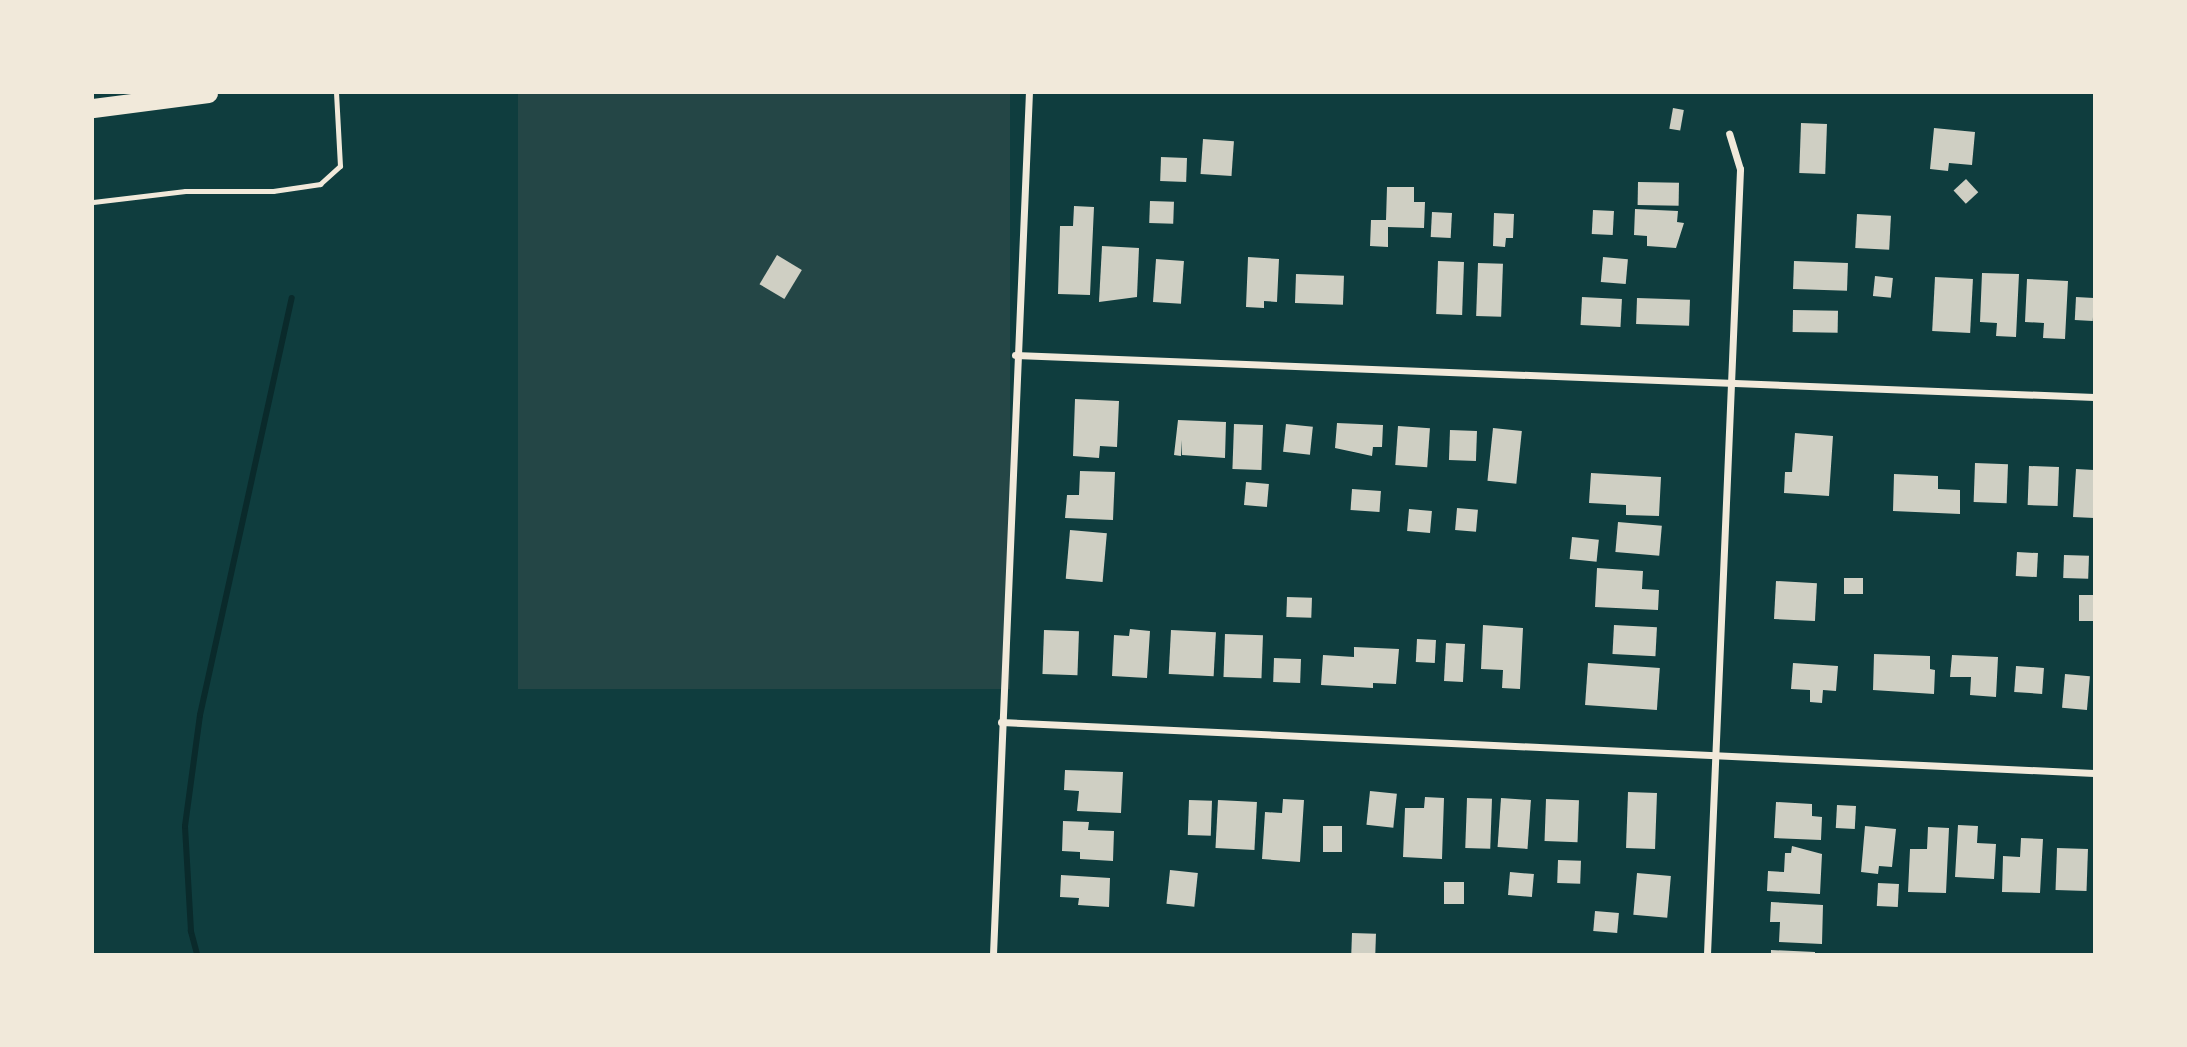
<!DOCTYPE html>
<style>
body{margin:0}
#map{position:relative;width:2187px;height:1047px;overflow:hidden;background:#0f3d3e;font-family:Karla,sans-serif}
div>[style]{position:absolute}
.green>*{inset:0;background:#244646;transform-origin:0 0}
.stream>*{height:6px;margin:-3px;padding:0 3px;transform-origin:3px;border-radius:3px;background:#0a2a2b}
.building>*{inset:0;background:#cfcfc3;transform-origin:0 0}
.service>*{height:5px;margin:-2.5px;padding:0 2.5px;transform-origin:2.5px;border-radius:2.5px;background:#f1e9da}
.minor>*{height:7px;margin:-3.5px;padding:0 3.5px;transform-origin:3.5px;border-radius:3.5px;background:#f1e9da}
.trunk>*{height:19px;margin:-9.5px;padding:0 9.5px;transform-origin:9.5px;border-radius:9.5px;background:#f1e9da}
span{translate:-50% -50%;white-space:nowrap;text-align:center;line-height:1.15;-webkit-text-stroke:7px #f1e9da;paint-order:stroke}
.frame{position:absolute;inset:0;border:94px solid #f1e9da;pointer-events:none}
</style>
<div id="map">
<div class="green">
<div style="left:518px;top:93px;width:492px;height:596px"></div>
</div>
<div class="stream">
<div style="left:197px;top:954px;width:24px;rotate:-105deg"></div>
<div style="left:191px;top:931px;width:105px;rotate:-93.3deg"></div>
<div style="left:185px;top:826px;width:112px;rotate:-82.3deg"></div>
<div style="left:200px;top:715px;width:427px;rotate:-77.6deg"></div>
</div>
<div class="building">
<div style="left:1673px;top:108px;width:11px;height:21px;rotate:10deg"></div>
<div style="left:1801px;top:123px;width:26px;height:50px;rotate:2deg"></div>
<div style="clip-path:polygon(1934px 128px,1975px 132px,1972px 165px,1949px 163px,1948px 171px,1930px 169px)"></div>
<div style="left:1203px;top:139px;width:31px;height:35px;rotate:4deg"></div>
<div style="left:1161px;top:157px;width:26px;height:24px;rotate:2deg"></div>
<div style="left:1966px;top:179px;width:18px;height:17px;rotate:47deg"></div>
<div style="left:1638px;top:182px;width:41px;height:23px;rotate:1deg"></div>
<div style="clip-path:polygon(1387px 187px,1414px 187px,1414px 202px,1425px 202px,1424px 228px,1388px 227px,1388px 247px,1370px 246px,1371px 220px,1386px 220px)"></div>
<div style="left:1150px;top:201px;width:24px;height:22px;rotate:2deg"></div>
<div style="clip-path:polygon(1074px 206px,1094px 207px,1090px 295px,1058px 294px,1060px 226px,1073px 226px)"></div>
<div style="clip-path:polygon(1635px 209px,1678px 211px,1677px 222px,1684px 223px,1676px 248px,1647px 246px,1647px 236px,1634px 235px)"></div>
<div style="left:1593px;top:210px;width:21px;height:24px;rotate:3deg"></div>
<div style="left:1432px;top:212px;width:20px;height:25px;rotate:3deg"></div>
<div style="clip-path:polygon(1494px 213px,1514px 214px,1513px 238px,1506px 238px,1505px 247px,1493px 246px)"></div>
<div style="left:1857px;top:214px;width:34px;height:34px;rotate:3deg"></div>
<div style="clip-path:polygon(1102px 246px,1139px 248px,1137px 297px,1099px 302px)"></div>
<div style="left:777px;top:255px;width:29px;height:34px;rotate:31deg"></div>
<div style="clip-path:polygon(1248px 257px,1279px 259px,1277px 302px,1264px 301px,1264px 308px,1246px 307px)"></div>
<div style="left:1603px;top:257px;width:25px;height:25px;rotate:5deg"></div>
<div style="left:1156px;top:259px;width:28px;height:43px;rotate:4deg"></div>
<div style="left:1438px;top:261px;width:26px;height:53px;rotate:2deg"></div>
<div style="left:1794px;top:261px;width:54px;height:28px;rotate:2deg"></div>
<div style="left:1478px;top:263px;width:25px;height:53px;rotate:2deg"></div>
<div style="clip-path:polygon(1982px 273px,2019px 274px,2016px 337px,1996px 336px,1997px 323px,1980px 322px)"></div>
<div style="left:1296px;top:274px;width:48px;height:29px;rotate:2deg"></div>
<div style="left:1875px;top:276px;width:18px;height:20px;rotate:6deg"></div>
<div style="left:1935px;top:277px;width:38px;height:54px;rotate:3deg"></div>
<div style="clip-path:polygon(2027px 279px,2068px 281px,2065px 339px,2043px 338px,2044px 323px,2025px 322px)"></div>
<div style="left:1582px;top:297px;width:40px;height:28px;rotate:3deg"></div>
<div style="left:2076px;top:297px;width:18px;height:23px;rotate:3deg"></div>
<div style="left:1637px;top:298px;width:53px;height:26px;rotate:2deg"></div>
<div style="left:1793px;top:310px;width:45px;height:22px;rotate:1deg"></div>
<div style="clip-path:polygon(1075px 399px,1119px 401px,1117px 447px,1100px 446px,1099px 458px,1073px 456px)"></div>
<div style="clip-path:polygon(1178px 420px,1226px 422px,1225px 458px,1182px 455px,1182px 440px,1181px 456px,1174px 455px)"></div>
<div style="clip-path:polygon(1337px 423px,1383px 425px,1382px 447px,1373px 447px,1372px 456px,1335px 448px)"></div>
<div style="left:1234px;top:424px;width:29px;height:45px;rotate:2deg"></div>
<div style="left:1286px;top:424px;width:27px;height:28px;rotate:6deg"></div>
<div style="left:1398px;top:426px;width:32px;height:39px;rotate:4deg"></div>
<div style="left:1493px;top:428px;width:29px;height:53px;rotate:6deg"></div>
<div style="left:1450px;top:430px;width:27px;height:30px;rotate:2deg"></div>
<div style="clip-path:polygon(1795px 433px,1833px 436px,1829px 496px,1784px 493px,1785px 472px,1792px 472px)"></div>
<div style="left:1975px;top:463px;width:33px;height:39px;rotate:2deg"></div>
<div style="left:2029px;top:466px;width:30px;height:39px;rotate:2deg"></div>
<div style="clip-path:polygon(2076px 469px,2094px 470px,2094px 518px,2073px 517px)"></div>
<div style="clip-path:polygon(1080px 471px,1115px 472px,1113px 520px,1065px 518px,1067px 495px,1079px 495px)"></div>
<div style="clip-path:polygon(1591px 473px,1661px 477px,1659px 516px,1626px 515px,1626px 505px,1589px 503px)"></div>
<div style="clip-path:polygon(1894px 474px,1938px 476px,1938px 489px,1960px 490px,1960px 514px,1893px 511px)"></div>
<div style="left:1246px;top:482px;width:23px;height:23px;rotate:5deg"></div>
<div style="left:1352px;top:489px;width:29px;height:21px;rotate:4deg"></div>
<div style="left:1457px;top:508px;width:21px;height:22px;rotate:5deg"></div>
<div style="left:1409px;top:509px;width:23px;height:22px;rotate:5deg"></div>
<div style="left:1618px;top:522px;width:44px;height:30px;rotate:5deg"></div>
<div style="left:1070px;top:530px;width:37px;height:49px;rotate:5deg"></div>
<div style="left:1572px;top:537px;width:27px;height:22px;rotate:6deg"></div>
<div style="left:2017px;top:552px;width:21px;height:24px;rotate:3deg"></div>
<div style="left:2064px;top:555px;width:25px;height:23px;rotate:2deg"></div>
<div style="clip-path:polygon(1597px 568px,1643px 571px,1642px 589px,1659px 590px,1658px 610px,1595px 607px)"></div>
<div style="left:1844px;top:578px;width:19px;height:16px"></div>
<div style="left:1776px;top:581px;width:41px;height:38px;rotate:3deg"></div>
<div style="left:2079px;top:595px;width:15px;height:26px"></div>
<div style="left:1287px;top:597px;width:25px;height:20px;rotate:2deg"></div>
<div style="clip-path:polygon(1483px 625px,1523px 628px,1520px 689px,1502px 688px,1503px 670px,1481px 669px)"></div>
<div style="left:1614px;top:625px;width:43px;height:29px;rotate:3deg"></div>
<div style="clip-path:polygon(1130px 629px,1150px 631px,1147px 678px,1112px 676px,1114px 635px,1129px 636px)"></div>
<div style="left:1044px;top:630px;width:35px;height:44px;rotate:2deg"></div>
<div style="left:1171px;top:630px;width:45px;height:44px;rotate:3deg"></div>
<div style="left:1225px;top:634px;width:38px;height:43px;rotate:2deg"></div>
<div style="left:1417px;top:639px;width:19px;height:23px;rotate:3deg"></div>
<div style="left:1446px;top:643px;width:19px;height:38px;rotate:3deg"></div>
<div style="clip-path:polygon(1354px 647px,1399px 649px,1396px 684px,1373px 683px,1373px 688px,1321px 685px,1323px 655px,1354px 657px)"></div>
<div style="clip-path:polygon(1874px 654px,1930px 656px,1930px 669px,1935px 670px,1934px 694px,1873px 690px)"></div>
<div style="clip-path:polygon(1952px 655px,1998px 657px,1996px 697px,1970px 695px,1971px 677px,1950px 677px)"></div>
<div style="left:1274px;top:658px;width:27px;height:24px;rotate:2deg"></div>
<div style="left:1588px;top:663px;width:72px;height:42px;rotate:4deg"></div>
<div style="clip-path:polygon(1793px 663px,1838px 666px,1836px 691px,1823px 690px,1822px 703px,1810px 702px,1810px 690px,1791px 689px)"></div>
<div style="left:2016px;top:666px;width:28px;height:26px;rotate:4deg"></div>
<div style="left:2065px;top:674px;width:25px;height:34px;rotate:5deg"></div>
<div style="clip-path:polygon(1065px 770px,1123px 772px,1121px 813px,1077px 811px,1079px 791px,1064px 790px)"></div>
<div style="left:1370px;top:791px;width:27px;height:34px;rotate:6deg"></div>
<div style="left:1628px;top:792px;width:29px;height:56px;rotate:2deg"></div>
<div style="clip-path:polygon(1425px 797px,1444px 798px,1442px 859px,1403px 857px,1405px 808px,1424px 808px)"></div>
<div style="left:1467px;top:798px;width:25px;height:50px;rotate:2deg"></div>
<div style="left:1501px;top:798px;width:30px;height:49px;rotate:4deg"></div>
<div style="clip-path:polygon(1283px 799px,1304px 800px,1300px 862px,1262px 859px,1265px 812px,1282px 813px)"></div>
<div style="left:1546px;top:799px;width:33px;height:42px;rotate:2deg"></div>
<div style="left:1189px;top:800px;width:23px;height:35px;rotate:2deg"></div>
<div style="left:1218px;top:800px;width:39px;height:48px;rotate:3deg"></div>
<div style="clip-path:polygon(1776px 802px,1812px 804px,1812px 816px,1822px 817px,1821px 840px,1774px 838px)"></div>
<div style="left:1837px;top:805px;width:19px;height:23px;rotate:3deg"></div>
<div style="clip-path:polygon(1063px 821px,1089px 822px,1088px 830px,1114px 831px,1113px 861px,1080px 859px,1080px 852px,1062px 851px)"></div>
<div style="clip-path:polygon(1958px 825px,1978px 826px,1977px 843px,1996px 844px,1994px 879px,1955px 877px)"></div>
<div style="left:1323px;top:826px;width:19px;height:26px"></div>
<div style="clip-path:polygon(1865px 826px,1896px 829px,1892px 867px,1879px 866px,1878px 874px,1861px 872px)"></div>
<div style="clip-path:polygon(1928px 827px,1949px 828px,1946px 893px,1908px 892px,1910px 849px,1927px 849px)"></div>
<div style="clip-path:polygon(2021px 838px,2043px 839px,2040px 893px,2002px 892px,2003px 856px,2020px 857px)"></div>
<div style="clip-path:polygon(1792px 846px,1822px 854px,1820px 894px,1767px 891px,1768px 871px,1784px 872px,1785px 853px,1791px 853px)"></div>
<div style="left:2057px;top:848px;width:31px;height:42px;rotate:2deg"></div>
<div style="left:1558px;top:860px;width:23px;height:23px;rotate:2deg"></div>
<div style="left:1170px;top:870px;width:28px;height:34px;rotate:6deg"></div>
<div style="left:1510px;top:872px;width:24px;height:23px;rotate:5deg"></div>
<div style="left:1637px;top:873px;width:34px;height:42px;rotate:5deg"></div>
<div style="clip-path:polygon(1061px 875px,1110px 878px,1109px 907px,1078px 905px,1079px 898px,1060px 897px)"></div>
<div style="left:1444px;top:882px;width:20px;height:22px"></div>
<div style="left:1878px;top:883px;width:21px;height:23px;rotate:3deg"></div>
<div style="clip-path:polygon(1771px 902px,1823px 905px,1822px 944px,1779px 942px,1780px 922px,1770px 922px)"></div>
<div style="left:1595px;top:911px;width:24px;height:20px;rotate:5deg"></div>
<div style="left:1352px;top:933px;width:24px;height:21px;rotate:2deg"></div>
<div style="clip-path:polygon(1771px 950px,1815px 952px,1815px 954px,1771px 954px)"></div>
</div>
<div class="service">
<div style="left:93px;top:202px;width:93px;rotate:-6.8deg"></div>
<div style="left:185px;top:191px;width:88px"></div>
<div style="left:273px;top:191px;width:48px;rotate:-8.5deg"></div>
<div style="left:320px;top:184px;width:27px;rotate:-42deg"></div>
<div style="left:340px;top:166px;width:73px;rotate:-93.1deg"></div>
</div>
<div class="minor">
<div style="left:1015px;top:355px;width:1080px;rotate:2.23deg"></div>
<div style="left:1001px;top:722px;width:1094px;rotate:2.67deg"></div>
<div style="left:993px;top:954px;width:862px;rotate:-87.61deg"></div>
<div style="left:1707px;top:954px;width:786px;rotate:-87.59deg"></div>
<div style="left:1740px;top:169px;width:37px;rotate:-107deg"></div>
</div>
<div class="trunk">
<div style="left:93px;top:108px;width:116px;rotate:-7.4deg"></div>
</div>
<div class="frame"></div>
</div>
